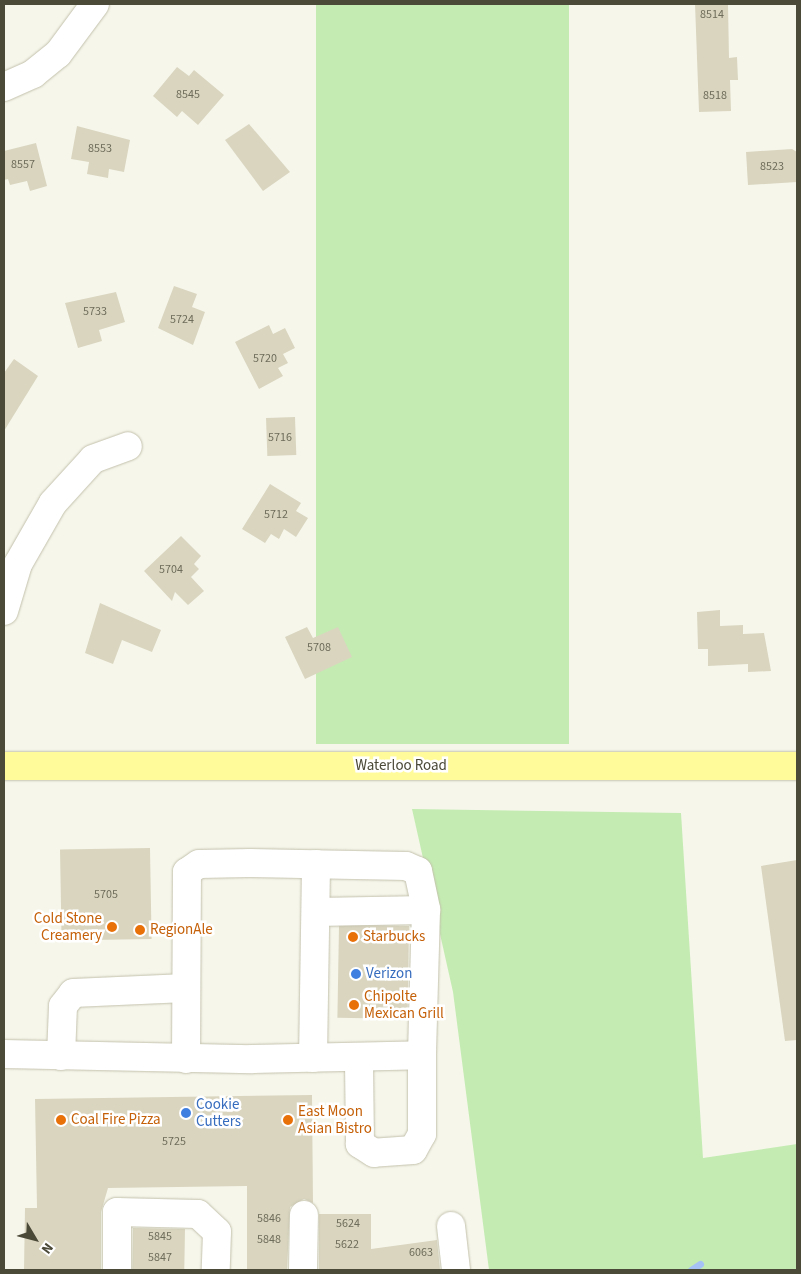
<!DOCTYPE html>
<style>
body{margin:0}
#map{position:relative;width:801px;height:1274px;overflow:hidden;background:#f6f6eb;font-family:"Source Sans 3",sans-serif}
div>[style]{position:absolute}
.green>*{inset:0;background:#c4ecb2;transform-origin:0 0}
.stream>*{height:7px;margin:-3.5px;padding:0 3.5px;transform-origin:3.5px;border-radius:3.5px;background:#a5c1f6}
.building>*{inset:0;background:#d9d5bf;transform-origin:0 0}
.roads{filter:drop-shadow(0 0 1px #c3c1ac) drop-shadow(0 0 1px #c3c1ac)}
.minor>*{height:28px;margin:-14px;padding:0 14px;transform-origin:14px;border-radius:14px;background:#fff}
.major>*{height:28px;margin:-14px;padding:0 14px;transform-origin:14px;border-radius:14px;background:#fffb9b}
.dots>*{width:14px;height:14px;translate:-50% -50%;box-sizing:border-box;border:2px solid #fff;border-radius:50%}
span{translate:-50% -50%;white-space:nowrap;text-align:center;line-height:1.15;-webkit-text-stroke:5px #fff;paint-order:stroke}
.number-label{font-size:12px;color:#6e6c5a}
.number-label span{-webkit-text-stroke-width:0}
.street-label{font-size:15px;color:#4b4938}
.food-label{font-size:15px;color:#c56008}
.right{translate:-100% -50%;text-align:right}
.left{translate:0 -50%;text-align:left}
.shop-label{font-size:15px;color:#366cbe}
.frame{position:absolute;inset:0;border:5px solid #4b4938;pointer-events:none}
.north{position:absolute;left:10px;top:1214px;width:50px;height:50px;-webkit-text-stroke:4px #fff;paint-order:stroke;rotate:127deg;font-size:14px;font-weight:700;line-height:20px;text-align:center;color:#4b4938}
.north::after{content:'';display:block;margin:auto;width:18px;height:22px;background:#4b4938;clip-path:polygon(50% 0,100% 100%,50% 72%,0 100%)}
</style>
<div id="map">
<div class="green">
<div style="left:316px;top:4px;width:253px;height:740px"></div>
<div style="clip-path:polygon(412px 809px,681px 813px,703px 1158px,797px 1144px,797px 1270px,489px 1270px,453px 992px)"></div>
</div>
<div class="stream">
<div style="left:691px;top:1270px;width:11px;rotate:-34deg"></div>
</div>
<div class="building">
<div style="clip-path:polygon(695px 4px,728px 4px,729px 58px,737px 57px,738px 80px,730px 80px,731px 111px,699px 112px)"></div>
<div style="clip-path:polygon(177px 67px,189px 76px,194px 70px,224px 95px,198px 125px,182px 111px,177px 117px,153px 96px)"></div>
<div style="clip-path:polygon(249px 124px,290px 172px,263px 191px,225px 140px)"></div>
<div style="clip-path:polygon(77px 126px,130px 140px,124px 172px,109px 169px,108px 178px,87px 174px,89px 162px,71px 159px)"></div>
<div style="clip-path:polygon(36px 143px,47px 186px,30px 191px,27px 181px,10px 185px,8px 179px,4px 180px,4px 151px)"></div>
<div style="clip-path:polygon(792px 149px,797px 152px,797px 182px,748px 185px,746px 152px)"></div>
<div style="clip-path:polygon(174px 286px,197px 294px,192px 307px,205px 312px,193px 345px,158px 328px)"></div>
<div style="clip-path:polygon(116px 292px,125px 322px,99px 330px,102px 341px,78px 348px,65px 303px)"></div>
<div style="clip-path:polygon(269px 325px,273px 334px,285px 328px,295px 348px,283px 354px,288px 363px,278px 368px,283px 376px,259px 389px,235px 342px)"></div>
<div style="clip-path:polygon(14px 359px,38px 376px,4px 431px,4px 373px)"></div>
<div style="left:295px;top:417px;width:38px;height:29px;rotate:88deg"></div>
<div style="clip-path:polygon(270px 484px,301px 503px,296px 511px,308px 518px,296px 537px,284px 529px,279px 539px,271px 534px,265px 543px,242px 529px)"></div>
<div style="clip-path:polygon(181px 536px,201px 556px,194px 564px,199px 569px,191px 577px,204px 591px,188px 605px,175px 592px,172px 601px,144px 571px)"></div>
<div style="clip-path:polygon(100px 603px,161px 630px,152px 652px,122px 640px,113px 664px,85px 653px)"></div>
<div style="clip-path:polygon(720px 610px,720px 626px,743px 625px,743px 634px,764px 633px,771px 671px,748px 672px,748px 664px,708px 666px,708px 649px,698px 649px,697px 612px)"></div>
<div style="clip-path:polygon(307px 627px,313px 638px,338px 627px,352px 657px,305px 679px,285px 637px)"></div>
<div style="left:150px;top:848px;width:91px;height:90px;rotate:89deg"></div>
<div style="clip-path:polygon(797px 860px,797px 1040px,785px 1041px,761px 866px)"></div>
<div style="left:409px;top:926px;width:93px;height:70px;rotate:91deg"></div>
<div style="clip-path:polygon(312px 1095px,313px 1203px,304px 1199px,290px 1207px,287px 1270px,247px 1270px,247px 1186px,108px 1188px,101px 1212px,101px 1270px,24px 1270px,25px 1208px,37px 1208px,35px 1099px)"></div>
<div style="clip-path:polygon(319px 1214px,371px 1214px,371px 1249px,437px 1240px,440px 1270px,319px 1270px)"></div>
<div style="left:133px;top:1228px;width:52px;height:42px;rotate:1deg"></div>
</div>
<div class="roads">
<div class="minor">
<div style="left:4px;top:87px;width:32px;rotate:-24deg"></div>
<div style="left:33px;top:74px;width:32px;rotate:-39deg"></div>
<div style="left:58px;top:54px;width:62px;rotate:-53.5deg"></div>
<div style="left:4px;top:611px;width:49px;rotate:-73.4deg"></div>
<div style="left:18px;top:564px;width:70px;rotate:-60.2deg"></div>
<div style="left:53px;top:503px;width:59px;rotate:-47.7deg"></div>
<div style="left:93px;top:459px;width:37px;rotate:-20deg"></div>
<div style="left:316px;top:912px;width:110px;rotate:-1deg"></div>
<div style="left:4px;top:1054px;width:248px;rotate:1.2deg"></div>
<div style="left:252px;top:1059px;width:170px;rotate:-1.3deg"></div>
<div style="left:422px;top:1055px;width:79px;rotate:90deg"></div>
<div style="left:422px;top:1134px;width:18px;rotate:119deg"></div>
<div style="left:413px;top:1150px;width:39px;rotate:176deg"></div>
<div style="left:374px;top:1153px;width:17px;rotate:-147deg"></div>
<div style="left:360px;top:1144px;width:87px;rotate:-90.7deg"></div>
<div style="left:61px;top:1056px;width:50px;rotate:-87.7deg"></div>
<div style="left:63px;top:1006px;width:16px;rotate:-52deg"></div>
<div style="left:73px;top:993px;width:113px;rotate:-2.5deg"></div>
<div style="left:313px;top:1058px;width:194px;rotate:-89.1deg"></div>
<div style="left:186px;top:1059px;width:187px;rotate:-89.7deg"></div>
<div style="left:187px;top:872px;width:14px;rotate:-34deg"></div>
<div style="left:199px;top:864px;width:51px;rotate:-1.1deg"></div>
<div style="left:250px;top:863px;width:156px;rotate:1.1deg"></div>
<div style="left:406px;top:866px;width:13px;rotate:23deg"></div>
<div style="left:418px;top:871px;width:40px;rotate:78deg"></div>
<div style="left:426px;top:910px;width:145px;rotate:91.6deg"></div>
<div style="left:451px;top:1226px;width:44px;rotate:83.5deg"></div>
<div style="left:117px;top:1270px;width:58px;rotate:-90deg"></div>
<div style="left:117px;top:1212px;width:81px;rotate:1.4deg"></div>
<div style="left:198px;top:1214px;width:26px;rotate:43deg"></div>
<div style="left:217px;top:1232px;width:38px;rotate:92deg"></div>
<div style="left:303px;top:1270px;width:55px;rotate:-89deg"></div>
</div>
<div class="major">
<div style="left:4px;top:766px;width:793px"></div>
</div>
</div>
<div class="dots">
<div style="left:112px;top:927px;background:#e8710a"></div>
<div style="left:140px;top:930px;background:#e8710a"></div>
<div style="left:353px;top:937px;background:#e8710a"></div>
<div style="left:356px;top:974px;background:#3f7fe0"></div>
<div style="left:354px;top:1005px;background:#e8710a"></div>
<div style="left:186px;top:1113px;background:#3f7fe0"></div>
<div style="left:61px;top:1120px;background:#e8710a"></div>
<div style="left:288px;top:1120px;background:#e8710a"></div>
</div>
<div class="number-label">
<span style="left:712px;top:15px">8514</span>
<span style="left:188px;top:95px">8545</span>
<span style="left:715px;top:96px">8518</span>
<span style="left:100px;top:149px">8553</span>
<span style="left:23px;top:165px">8557</span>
<span style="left:772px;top:167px">8523</span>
<span style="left:95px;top:312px">5733</span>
<span style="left:182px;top:320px">5724</span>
<span style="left:265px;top:359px">5720</span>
<span style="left:280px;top:438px">5716</span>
<span style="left:276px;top:515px">5712</span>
<span style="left:171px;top:570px">5704</span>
<span style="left:319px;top:648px">5708</span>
<span style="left:106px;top:895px">5705</span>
<span style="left:174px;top:1142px">5725</span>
<span style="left:269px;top:1219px">5846</span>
<span style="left:348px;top:1224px">5624</span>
<span style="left:160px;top:1237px">5845</span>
<span style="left:269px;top:1240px">5848</span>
<span style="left:347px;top:1245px">5622</span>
<span style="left:421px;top:1253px">6063</span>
<span style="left:160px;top:1258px">5847</span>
</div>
<div class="street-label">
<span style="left:401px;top:766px">Waterloo Road</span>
</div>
<div class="food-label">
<span class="right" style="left:102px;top:927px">Cold Stone<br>Creamery</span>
<span class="left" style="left:150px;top:930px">RegionAle</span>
<span class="left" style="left:363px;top:937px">Starbucks</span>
<span class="left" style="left:364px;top:1005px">Chipolte<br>Mexican Grill</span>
<span class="left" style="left:298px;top:1120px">East Moon<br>Asian Bistro</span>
<span class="left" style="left:71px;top:1120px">Coal Fire Pizza</span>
</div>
<div class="shop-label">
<span class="left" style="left:366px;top:974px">Verizon</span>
<span class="left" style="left:196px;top:1113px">Cookie<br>Cutters</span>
</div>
<div class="frame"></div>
<div class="north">N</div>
</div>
